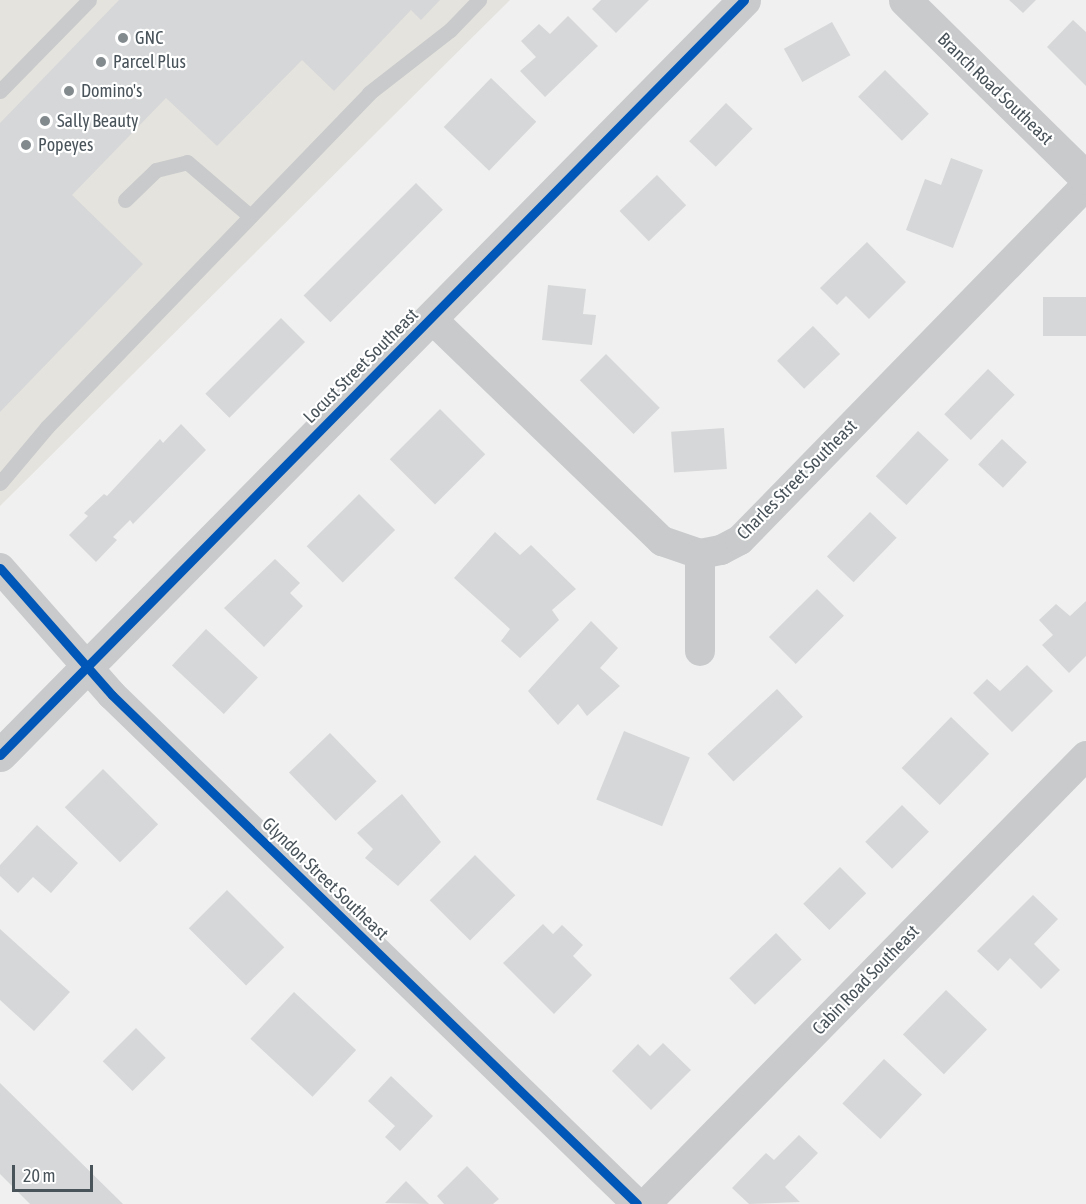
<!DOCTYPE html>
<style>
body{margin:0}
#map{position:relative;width:1086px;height:1204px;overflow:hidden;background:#f0f0f0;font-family:"Asap Condensed",sans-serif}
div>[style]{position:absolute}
.commercial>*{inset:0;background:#e5e3de}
.building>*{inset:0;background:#d6d7d8;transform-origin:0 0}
.service>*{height:15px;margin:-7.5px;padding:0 7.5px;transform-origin:7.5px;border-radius:7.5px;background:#c8cacb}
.minor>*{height:30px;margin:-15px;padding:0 15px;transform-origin:15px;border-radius:15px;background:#c8cacb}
.tertiary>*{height:33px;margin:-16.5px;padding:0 16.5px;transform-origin:16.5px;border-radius:16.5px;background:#c8cacb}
.cycleway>*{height:9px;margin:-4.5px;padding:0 4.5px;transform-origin:4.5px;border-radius:4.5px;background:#0057b8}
.dots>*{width:16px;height:16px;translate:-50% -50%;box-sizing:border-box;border:3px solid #fff;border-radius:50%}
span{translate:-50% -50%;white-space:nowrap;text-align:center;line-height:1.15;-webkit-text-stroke:4.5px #fff;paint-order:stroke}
.poi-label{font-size:18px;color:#49535a}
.left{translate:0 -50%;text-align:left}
.street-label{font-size:18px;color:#49535a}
.scale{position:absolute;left:12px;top:1165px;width:81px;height:27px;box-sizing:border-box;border:3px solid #49535a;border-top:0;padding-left:8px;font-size:18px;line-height:21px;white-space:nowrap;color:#49535a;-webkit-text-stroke:4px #fff;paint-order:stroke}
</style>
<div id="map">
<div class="commercial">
<div style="clip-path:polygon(0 0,510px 0,0 506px)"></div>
</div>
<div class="building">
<div style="clip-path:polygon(119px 0,440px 0,421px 20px,411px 10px,334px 91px,302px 60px,217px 146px,166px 98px,72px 195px,143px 264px,0 412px,0 123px)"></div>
<div style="clip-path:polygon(601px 0,649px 0,616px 33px,592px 9px)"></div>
<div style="clip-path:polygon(1009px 0,1036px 0,1023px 13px)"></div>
<div style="clip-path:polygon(568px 16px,598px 46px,545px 97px,520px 71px,536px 57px,521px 41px,539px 24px,550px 34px)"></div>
<div style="clip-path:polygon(1073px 20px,1086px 32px,1086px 86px,1047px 47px)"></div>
<div style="left:832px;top:22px;width:38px;height:55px;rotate:61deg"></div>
<div style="left:885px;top:70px;width:62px;height:38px;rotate:45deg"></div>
<div style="left:491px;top:78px;width:63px;height:68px;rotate:44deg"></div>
<div style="left:726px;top:103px;width:37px;height:53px;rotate:44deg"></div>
<div style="clip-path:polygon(951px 158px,983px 170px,953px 248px,906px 230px,925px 179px,941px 185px)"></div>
<div style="left:657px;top:175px;width:42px;height:52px;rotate:46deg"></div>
<div style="left:416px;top:183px;width:38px;height:159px;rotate:45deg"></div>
<div style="clip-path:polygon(867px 242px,906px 282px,869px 319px,846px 296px,837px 305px,820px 288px)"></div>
<div style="clip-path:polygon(548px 285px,586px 289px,583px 314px,596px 315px,592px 345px,542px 340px)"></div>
<div style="left:1086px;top:297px;width:39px;height:43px;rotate:90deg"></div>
<div style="left:281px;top:318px;width:34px;height:107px;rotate:45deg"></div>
<div style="left:813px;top:326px;width:39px;height:50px;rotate:46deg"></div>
<div style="left:606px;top:354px;width:76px;height:37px;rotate:45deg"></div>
<div style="left:988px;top:369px;width:37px;height:63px;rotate:44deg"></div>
<div style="left:440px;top:409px;width:64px;height:71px;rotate:45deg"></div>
<div style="clip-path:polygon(181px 424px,206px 450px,133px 524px,130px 520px,113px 537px,117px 540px,96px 562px,69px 535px,88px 516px,84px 513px,104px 494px,107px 496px,160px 439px,163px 443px)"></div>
<div style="left:724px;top:428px;width:41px;height:53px;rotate:86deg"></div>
<div style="left:918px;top:431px;width:42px;height:62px;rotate:43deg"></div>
<div style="left:1002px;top:439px;width:34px;height:35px;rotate:43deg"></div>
<div style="left:359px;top:494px;width:51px;height:74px;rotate:45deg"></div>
<div style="left:870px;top:512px;width:37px;height:62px;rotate:44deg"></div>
<div style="clip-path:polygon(495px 532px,520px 555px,531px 545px,576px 589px,552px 610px,559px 620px,520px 658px,501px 641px,510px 629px,454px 578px)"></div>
<div style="clip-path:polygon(275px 559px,300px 583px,290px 593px,303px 606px,264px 647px,224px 608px)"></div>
<div style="left:817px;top:589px;width:38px;height:68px;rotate:45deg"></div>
<div style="clip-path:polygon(1086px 601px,1086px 656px,1069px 673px,1042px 645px,1053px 635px,1039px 620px,1056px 604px,1070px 616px)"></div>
<div style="clip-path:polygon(591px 621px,618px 648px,600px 668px,620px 686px,587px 716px,578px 704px,558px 725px,528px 691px)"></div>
<div style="left:206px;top:629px;width:71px;height:50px;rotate:43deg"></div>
<div style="clip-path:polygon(1027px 665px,1053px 691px,1012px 732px,973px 693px,987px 679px,1000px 691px)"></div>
<div style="left:777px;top:689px;width:38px;height:95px;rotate:47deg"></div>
<div style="left:951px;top:717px;width:53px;height:71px;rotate:44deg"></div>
<div style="left:624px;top:731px;width:71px;height:74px;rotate:22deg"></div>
<div style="left:330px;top:733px;width:67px;height:57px;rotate:46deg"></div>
<div style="left:103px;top:769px;width:78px;height:54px;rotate:45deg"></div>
<div style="clip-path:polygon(402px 794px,441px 842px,398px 886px,365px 858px,373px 849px,357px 833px)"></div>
<div style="left:902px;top:805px;width:38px;height:52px;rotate:45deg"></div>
<div style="clip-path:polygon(37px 825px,78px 863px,51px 893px,33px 877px,18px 893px,0 876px,0 865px)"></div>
<div style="left:475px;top:855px;width:57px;height:64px;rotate:45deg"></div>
<div style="left:840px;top:867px;width:37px;height:52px;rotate:45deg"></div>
<div style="left:227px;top:890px;width:81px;height:54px;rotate:45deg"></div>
<div style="clip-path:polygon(1033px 895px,1058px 919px,1034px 944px,1060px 970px,1041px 989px,1010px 958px,998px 971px,977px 951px)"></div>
<div style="clip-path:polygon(543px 924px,553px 934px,562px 925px,583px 945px,573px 956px,592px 975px,554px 1014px,503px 963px)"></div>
<div style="clip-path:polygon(0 929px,70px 992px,34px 1031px,0 1000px)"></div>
<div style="left:776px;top:933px;width:37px;height:65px;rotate:46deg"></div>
<div style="left:946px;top:990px;width:57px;height:62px;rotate:44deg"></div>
<div style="left:294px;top:992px;width:85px;height:64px;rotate:43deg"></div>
<div style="left:136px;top:1028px;width:42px;height:47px;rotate:45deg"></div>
<div style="clip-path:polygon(663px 1043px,691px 1070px,651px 1110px,612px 1071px,638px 1044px,650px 1056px)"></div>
<div style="left:884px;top:1059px;width:52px;height:61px;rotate:43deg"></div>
<div style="clip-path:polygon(391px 1076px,433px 1116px,400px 1151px,385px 1137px,395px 1126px,368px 1101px)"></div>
<div style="clip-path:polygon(0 1083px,123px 1204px,30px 1204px,0 1174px)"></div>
<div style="clip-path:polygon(799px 1135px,818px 1153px,785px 1187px,800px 1202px,749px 1204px,732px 1188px,766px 1153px,774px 1160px)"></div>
<div style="clip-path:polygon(467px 1166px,499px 1199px,493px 1204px,444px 1204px,437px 1196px)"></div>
<div style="clip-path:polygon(406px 1181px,429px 1204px,385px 1203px)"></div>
</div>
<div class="service">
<div style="left:0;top:91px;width:127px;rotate:-45.6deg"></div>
<div style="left:125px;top:200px;width:43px;rotate:-44.1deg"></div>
<div style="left:156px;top:170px;width:32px;rotate:-14deg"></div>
<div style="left:187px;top:162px;width:83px;rotate:40.6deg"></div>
<div style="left:0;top:483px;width:73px;rotate:-50deg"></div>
<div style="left:47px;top:427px;width:464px;rotate:-46deg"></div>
<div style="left:369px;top:93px;width:103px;rotate:-37.9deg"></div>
<div style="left:450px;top:30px;width:42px;rotate:-46deg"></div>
</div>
<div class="minor">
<div style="left:432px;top:319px;width:320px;rotate:44deg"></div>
<div style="left:662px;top:541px;width:40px;rotate:18.9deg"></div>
<div style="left:700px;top:554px;width:21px;rotate:-11deg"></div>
<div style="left:721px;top:550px;width:21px;rotate:-28deg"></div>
<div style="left:740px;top:540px;width:496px;rotate:-45.7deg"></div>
<div style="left:700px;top:554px;width:97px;rotate:90deg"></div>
<div style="left:0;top:568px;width:169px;rotate:48.6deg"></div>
<div style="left:112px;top:695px;width:731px;rotate:44.11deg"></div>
<div style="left:646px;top:1204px;width:628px;rotate:-45.52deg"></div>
</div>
<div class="tertiary">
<div style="left:905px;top:0;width:254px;rotate:44.5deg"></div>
<div style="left:0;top:755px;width:1060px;rotate:-45.42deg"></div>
</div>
<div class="cycleway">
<div style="left:0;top:568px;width:169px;rotate:48.6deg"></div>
<div style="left:112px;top:695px;width:731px;rotate:44.11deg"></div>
<div style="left:0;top:755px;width:1060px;rotate:-45.42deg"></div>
</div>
<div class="dots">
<div style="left:123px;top:38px;background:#838a8e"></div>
<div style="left:101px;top:62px;background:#838a8e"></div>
<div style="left:69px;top:91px;background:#838a8e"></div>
<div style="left:45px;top:121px;background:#838a8e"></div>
<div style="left:26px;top:145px;background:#838a8e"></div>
</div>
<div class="poi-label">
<span class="left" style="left:135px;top:38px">GNC</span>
<span class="left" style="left:113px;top:62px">Parcel Plus</span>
<span class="left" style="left:81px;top:91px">Domino's</span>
<span class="left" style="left:57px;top:121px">Sally Beauty</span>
<span class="left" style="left:38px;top:145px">Popeyes</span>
</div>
<div class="street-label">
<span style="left:995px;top:89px;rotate:44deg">Branch Road Southeast</span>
<span style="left:361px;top:366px;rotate:-45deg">Locust Street Southeast</span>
<span style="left:797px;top:480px;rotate:-45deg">Charles Street Southeast</span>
<span style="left:325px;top:879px;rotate:44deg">Glyndon Street Southeast</span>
<span style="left:866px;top:980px;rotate:-46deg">Cabin Road Southeast</span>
</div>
<div class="scale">20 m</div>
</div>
